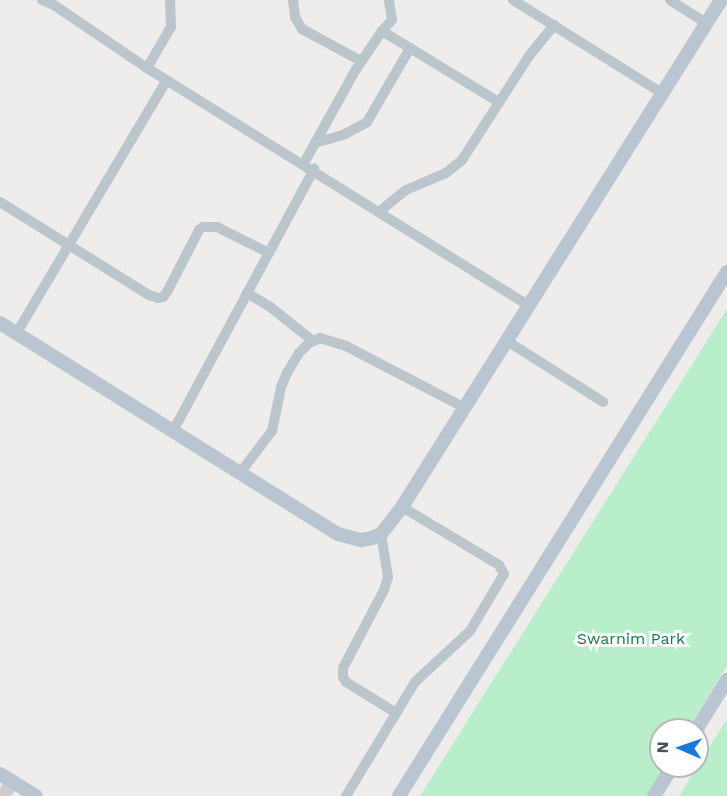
<!DOCTYPE html>
<style>
body{margin:0}
#map{position:relative;width:727px;height:796px;overflow:hidden;background:#efecec;font-family:"Work Sans",sans-serif}
div>[style]{position:absolute}
.green>*{inset:0;background:#b9eecb}
.secondary-tunnel>*{height:14px;margin-top:-7px;transform-origin:0;background:repeating-linear-gradient(90deg,#cdcdcf 0 14px,transparent 0 21px)}
.street>*{height:10px;margin:-5px;padding:0 5px;transform-origin:5px;border-radius:5px;background:#bac5cc}
.secondary>*{height:14px;margin:-7px;padding:0 7px;transform-origin:7px;border-radius:7px;background:#b9c6d1}
span{translate:-50% -50%;white-space:nowrap;text-align:center;line-height:1.15;-webkit-text-stroke:6px #fff;paint-order:stroke}
.park-label{font-size:16px;color:#177a43}
.north{position:absolute;left:649px;top:718px;width:60px;height:60px;box-sizing:border-box;background:#fff;border:2px solid #b5b9bd;border-radius:50%;rotate:272deg;font-size:16px;font-weight:700;line-height:24px;text-align:center;color:#455159}
.north::after{content:'';display:block;margin:auto;width:21px;height:27px;background:#1978dc;clip-path:polygon(50% 0,100% 100%,50% 72%,0 100%)}
</style>
<div id="map">
<div class="green">
<div style="clip-path:polygon(727px 309px,727px 666px,687px 730px,661px 730px,661px 766px,665px 766px,647px 796px,420px 796px)"></div>
<div style="clip-path:polygon(727px 719px,727px 796px,679px 796px)"></div>
</div>
<div class="secondary-tunnel">
<div style="left:0;top:788px;width:15px;rotate:32deg"></div>
</div>
<div class="street">
<div style="left:42px;top:0;width:13px;rotate:23deg"></div>
<div style="left:54px;top:5px;width:112px;rotate:34.1deg"></div>
<div style="left:147px;top:68px;width:451px;rotate:31.9deg"></div>
<div style="left:293px;top:0;width:17px;rotate:83deg"></div>
<div style="left:295px;top:17px;width:14px;rotate:60deg"></div>
<div style="left:302px;top:29px;width:67px;rotate:28.5deg"></div>
<div style="left:513px;top:0;width:176px;rotate:32deg"></div>
<div style="left:670px;top:0;width:43px;rotate:32.6deg"></div>
<div style="left:382px;top:31px;width:15px;rotate:-48deg"></div>
<div style="left:392px;top:20px;width:20px;rotate:-99deg"></div>
<div style="left:147px;top:68px;width:48px;rotate:-59.7deg"></div>
<div style="left:171px;top:27px;width:27px;rotate:-92deg"></div>
<div style="left:315px;top:143px;width:29px;rotate:-16deg"></div>
<div style="left:343px;top:135px;width:27px;rotate:-28deg"></div>
<div style="left:367px;top:122px;width:86px;rotate:-59.8deg"></div>
<div style="left:304px;top:163px;width:105px;rotate:-61deg"></div>
<div style="left:355px;top:71px;width:48px;rotate:-56deg"></div>
<div style="left:382px;top:31px;width:137px;rotate:31.3deg"></div>
<div style="left:0;top:202px;width:176px;rotate:32deg"></div>
<div style="left:149px;top:295px;width:9px;rotate:18deg"></div>
<div style="left:158px;top:298px;width:5px;rotate:-11deg"></div>
<div style="left:163px;top:297px;width:6px;rotate:-51deg"></div>
<div style="left:167px;top:292px;width:70px;rotate:-62.7deg"></div>
<div style="left:199px;top:230px;width:5px;rotate:-37deg"></div>
<div style="left:203px;top:227px;width:14px"></div>
<div style="left:217px;top:227px;width:58px;rotate:26.6deg"></div>
<div style="left:380px;top:211px;width:33px;rotate:-39deg"></div>
<div style="left:406px;top:190px;width:43px;rotate:-23deg"></div>
<div style="left:446px;top:173px;width:21px;rotate:-39deg"></div>
<div style="left:462px;top:160px;width:124px;rotate:-57.2deg"></div>
<div style="left:529px;top:56px;width:40px;rotate:-51deg"></div>
<div style="left:247px;top:293px;width:26px;rotate:31deg"></div>
<div style="left:269px;top:306px;width:56px;rotate:38.5deg"></div>
<div style="left:16px;top:334px;width:295px;rotate:-59.3deg"></div>
<div style="left:507px;top:341px;width:114px;rotate:32.4deg"></div>
<div style="left:173px;top:431px;width:298px;rotate:-61.7deg"></div>
<div style="left:240px;top:473px;width:53px;rotate:-52.7deg"></div>
<div style="left:272px;top:431px;width:45px;rotate:-78.4deg"></div>
<div style="left:281px;top:387px;width:15px;rotate:-67deg"></div>
<div style="left:287px;top:373px;width:23px;rotate:-59deg"></div>
<div style="left:299px;top:353px;width:14px;rotate:-45deg"></div>
<div style="left:309px;top:343px;width:12px;rotate:-24deg"></div>
<div style="left:320px;top:338px;width:27px;rotate:17deg"></div>
<div style="left:346px;top:346px;width:134px;rotate:27.5deg"></div>
<div style="left:381px;top:534px;width:44px;rotate:80.8deg"></div>
<div style="left:388px;top:577px;width:14px;rotate:107deg"></div>
<div style="left:384px;top:590px;width:88px;rotate:117.7deg"></div>
<div style="left:343px;top:668px;width:9px;rotate:90deg"></div>
<div style="left:343px;top:677px;width:6px;rotate:59deg"></div>
<div style="left:346px;top:682px;width:59px;rotate:31.8deg"></div>
<div style="left:346px;top:796px;width:133px;rotate:-58.8deg"></div>
<div style="left:415px;top:682px;width:75px;rotate:-42.8deg"></div>
<div style="left:470px;top:631px;width:66px;rotate:-59.2deg"></div>
<div style="left:504px;top:574px;width:10px;rotate:-119deg"></div>
<div style="left:499px;top:565px;width:113px;rotate:-149.1deg"></div>
</div>
<div class="secondary">
<div style="left:0;top:323px;width:398px;rotate:32deg"></div>
<div style="left:338px;top:534px;width:24px;rotate:15deg"></div>
<div style="left:361px;top:540px;width:11px;rotate:-10deg"></div>
<div style="left:372px;top:538px;width:10px;rotate:-24deg"></div>
<div style="left:381px;top:534px;width:34px;rotate:-52deg"></div>
<div style="left:402px;top:507px;width:599px;rotate:-57.82deg"></div>
<div style="left:696px;top:730px;width:59px;rotate:-58.2deg"></div>
<div style="left:0;top:774px;width:42px;rotate:31.4deg"></div>
<div style="left:399px;top:796px;width:618px;rotate:-57.96deg"></div>
<div style="left:654px;top:796px;width:36px;rotate:-58deg"></div>
</div>
<div class="park-label">
<span style="left:631px;top:639px">Swarnim Park</span>
</div>
<div class="north">N</div>
</div>
